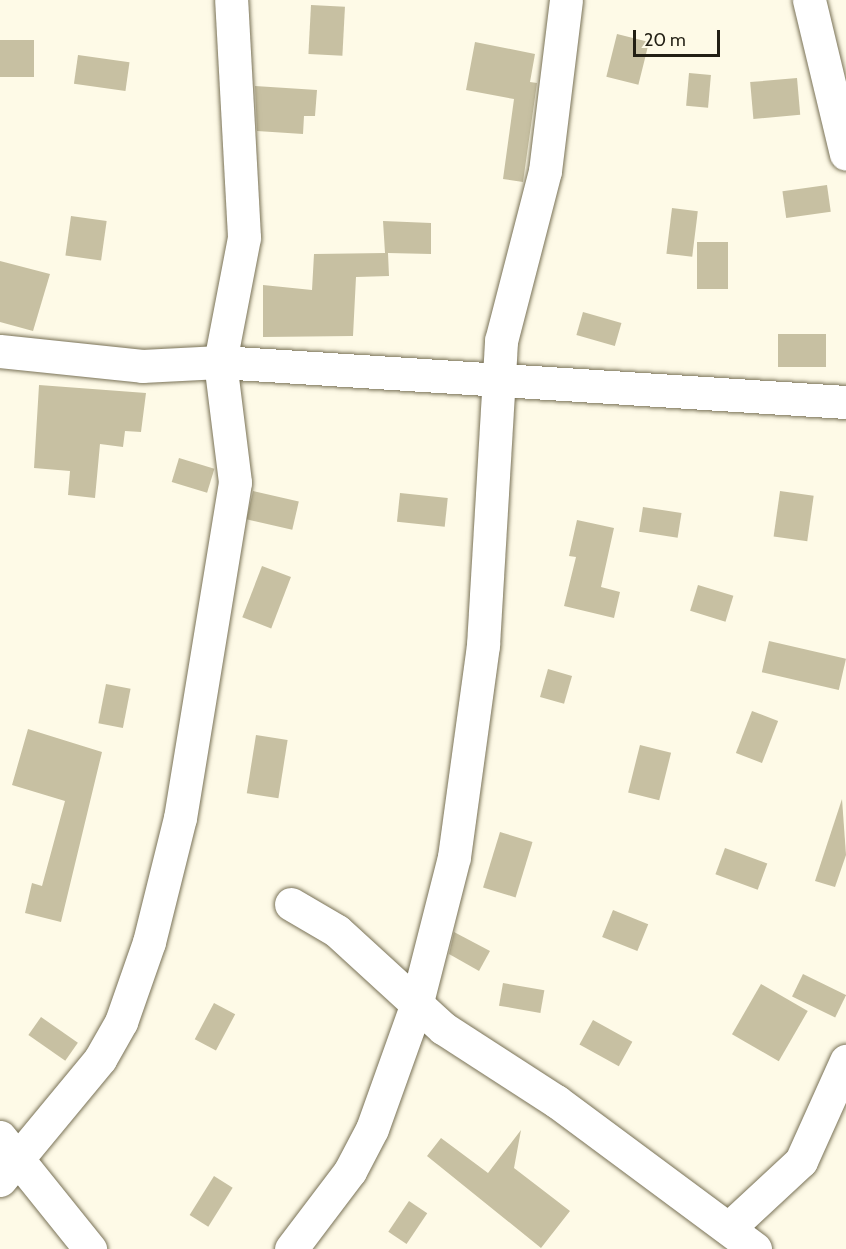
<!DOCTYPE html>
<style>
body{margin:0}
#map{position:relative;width:846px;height:1249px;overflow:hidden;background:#fefae7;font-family:Cabin,sans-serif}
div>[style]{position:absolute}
.building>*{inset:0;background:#c7c0a2;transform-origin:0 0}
.roads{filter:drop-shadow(0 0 2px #797257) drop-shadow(0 0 2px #797257)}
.minor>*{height:33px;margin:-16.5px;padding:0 16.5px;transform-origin:16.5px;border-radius:16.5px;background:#fff}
span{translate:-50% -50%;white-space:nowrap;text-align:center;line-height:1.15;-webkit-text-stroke:4.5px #fefae7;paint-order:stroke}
.scale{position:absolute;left:633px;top:30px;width:87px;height:27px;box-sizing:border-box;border:3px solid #221f14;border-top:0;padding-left:8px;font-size:18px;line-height:21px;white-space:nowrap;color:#221f14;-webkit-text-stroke:4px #fefae7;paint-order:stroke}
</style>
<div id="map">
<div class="building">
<div style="left:311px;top:5px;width:34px;height:49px;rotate:3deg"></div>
<div style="left:617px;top:34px;width:33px;height:44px;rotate:14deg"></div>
<div style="left:34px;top:40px;width:37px;height:34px;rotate:90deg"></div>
<div style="clip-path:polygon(475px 42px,535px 54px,530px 82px,537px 83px,523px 182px,503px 179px,514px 99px,466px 90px)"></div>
<div style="left:78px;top:55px;width:52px;height:29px;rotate:8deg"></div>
<div style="left:689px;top:73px;width:22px;height:33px;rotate:5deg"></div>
<div style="left:797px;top:78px;width:37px;height:47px;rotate:85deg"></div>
<div style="clip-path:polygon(255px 86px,317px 90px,315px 116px,304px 116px,303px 134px,257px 131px)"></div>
<div style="left:827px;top:185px;width:27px;height:45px;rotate:82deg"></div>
<div style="left:672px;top:208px;width:26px;height:46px;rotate:7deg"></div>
<div style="left:71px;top:216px;width:36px;height:40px;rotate:8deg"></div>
<div style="clip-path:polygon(383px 221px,431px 223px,431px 254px,388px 253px,389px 276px,356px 277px,353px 336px,263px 337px,263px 285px,312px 290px,314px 254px,385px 253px)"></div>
<div style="left:728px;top:242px;width:47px;height:31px;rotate:90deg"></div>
<div style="clip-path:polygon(0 261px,50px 274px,33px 331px,0 322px)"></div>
<div style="left:583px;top:312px;width:40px;height:24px;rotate:16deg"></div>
<div style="left:778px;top:334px;width:48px;height:33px"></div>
<div style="clip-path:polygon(39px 385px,146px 393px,141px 432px,125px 431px,123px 447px,100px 444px,95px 498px,68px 495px,70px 471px,34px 468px)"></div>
<div style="left:179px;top:458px;width:37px;height:25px;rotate:17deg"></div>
<div style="left:253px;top:491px;width:47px;height:29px;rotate:13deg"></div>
<div style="left:780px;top:491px;width:34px;height:46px;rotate:8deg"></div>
<div style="left:400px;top:493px;width:48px;height:29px;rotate:6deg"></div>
<div style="left:643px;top:507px;width:39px;height:25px;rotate:9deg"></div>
<div style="clip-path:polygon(577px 520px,614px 528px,601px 587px,620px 592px,614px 618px,564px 606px,576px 557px,569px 556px)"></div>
<div style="left:262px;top:566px;width:31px;height:55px;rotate:21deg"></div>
<div style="left:698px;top:585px;width:37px;height:27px;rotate:17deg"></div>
<div style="left:769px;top:641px;width:79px;height:32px;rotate:13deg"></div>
<div style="left:548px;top:669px;width:25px;height:29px;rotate:16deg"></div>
<div style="left:106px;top:684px;width:25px;height:40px;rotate:11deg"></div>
<div style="left:752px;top:711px;width:28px;height:45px;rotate:21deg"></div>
<div style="clip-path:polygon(28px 729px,102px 752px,61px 922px,25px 913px,32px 883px,42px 886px,65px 801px,12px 785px)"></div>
<div style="left:256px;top:735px;width:32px;height:59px;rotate:9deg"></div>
<div style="left:640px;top:745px;width:32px;height:49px;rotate:14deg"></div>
<div style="clip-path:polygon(842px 799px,846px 855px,835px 887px,815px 881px)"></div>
<div style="left:500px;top:832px;width:34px;height:58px;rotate:17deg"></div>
<div style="left:725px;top:848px;width:45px;height:28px;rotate:20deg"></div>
<div style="left:613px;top:910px;width:38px;height:29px;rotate:22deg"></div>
<div style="clip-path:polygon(454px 932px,490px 951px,479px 971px,449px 954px)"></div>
<div style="left:803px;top:974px;width:48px;height:25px;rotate:26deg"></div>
<div style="left:503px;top:983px;width:42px;height:23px;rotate:10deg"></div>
<div style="left:761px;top:984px;width:54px;height:58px;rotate:30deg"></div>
<div style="left:214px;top:1003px;width:24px;height:41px;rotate:28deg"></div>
<div style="left:41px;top:1017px;width:45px;height:22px;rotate:35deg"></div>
<div style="left:593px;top:1020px;width:45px;height:28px;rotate:29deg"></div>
<div style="clip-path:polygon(521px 1130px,514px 1168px,570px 1211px,541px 1248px,427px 1156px,441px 1138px,488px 1173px)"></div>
<div style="left:214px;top:1176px;width:22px;height:46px;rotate:32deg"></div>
<div style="left:409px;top:1201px;width:22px;height:37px;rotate:34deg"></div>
</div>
<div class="roads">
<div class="minor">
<div style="left:809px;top:0;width:158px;rotate:76.5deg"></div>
<div style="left:0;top:351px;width:143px;rotate:6deg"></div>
<div style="left:142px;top:366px;width:78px;rotate:-2.9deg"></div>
<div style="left:220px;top:362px;width:627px;rotate:3.66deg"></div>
<div style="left:291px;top:904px;width:53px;rotate:30.4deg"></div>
<div style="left:337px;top:931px;width:144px;rotate:42.5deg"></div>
<div style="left:443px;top:1028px;width:135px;rotate:32.9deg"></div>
<div style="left:556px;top:1101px;width:248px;rotate:36.6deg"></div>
<div style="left:0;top:1137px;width:144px;rotate:51.2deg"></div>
<div style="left:0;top:1180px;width:157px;rotate:-50.4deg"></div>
<div style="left:100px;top:1059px;width:43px;rotate:-60.4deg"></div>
<div style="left:121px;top:1022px;width:85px;rotate:-70.7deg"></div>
<div style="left:149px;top:942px;width:128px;rotate:-76deg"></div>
<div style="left:180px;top:818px;width:340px;rotate:-80.7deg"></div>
<div style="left:235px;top:482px;width:121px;rotate:-97.1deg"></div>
<div style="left:220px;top:362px;width:127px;rotate:-79.1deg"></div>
<div style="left:244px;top:237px;width:237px;rotate:-93.1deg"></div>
<div style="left:730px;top:1227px;width:97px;rotate:-42.9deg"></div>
<div style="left:801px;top:1161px;width:110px;rotate:-65.8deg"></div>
<div style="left:291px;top:1249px;width:98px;rotate:-52.9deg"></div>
<div style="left:350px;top:1171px;width:47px;rotate:-62.4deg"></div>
<div style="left:372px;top:1129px;width:131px;rotate:-70.3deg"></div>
<div style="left:416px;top:1006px;width:154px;rotate:-75.7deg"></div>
<div style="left:454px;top:857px;width:214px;rotate:-82.2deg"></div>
<div style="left:483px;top:645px;width:305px;rotate:-86.6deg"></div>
<div style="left:501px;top:341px;width:176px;rotate:-75.5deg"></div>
<div style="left:545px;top:171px;width:172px;rotate:-83deg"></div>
</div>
</div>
<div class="scale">20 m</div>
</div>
